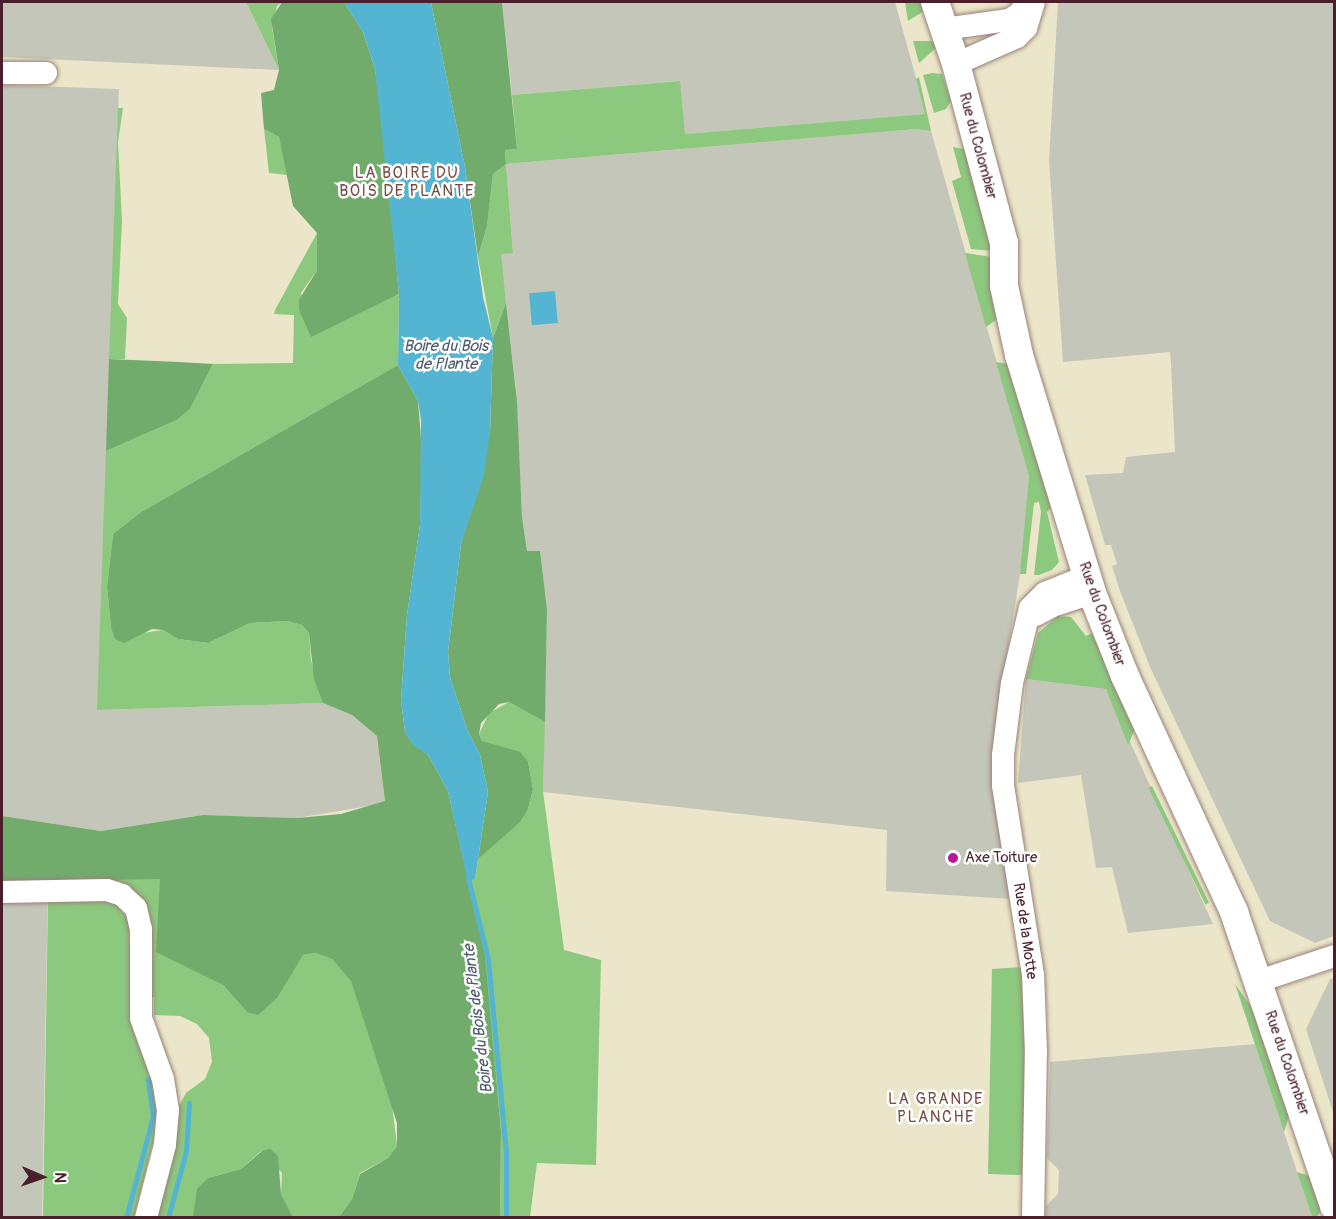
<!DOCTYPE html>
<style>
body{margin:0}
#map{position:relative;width:1336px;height:1219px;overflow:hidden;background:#ebe6c9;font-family:Pangolin,sans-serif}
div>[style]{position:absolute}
.industrial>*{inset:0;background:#c4c6b9;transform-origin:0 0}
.green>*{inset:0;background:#8cc87e;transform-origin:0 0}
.forest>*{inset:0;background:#71ac6d}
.water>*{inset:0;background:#53b5d2;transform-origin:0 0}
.stream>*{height:5px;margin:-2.5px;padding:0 2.5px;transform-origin:2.5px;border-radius:2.5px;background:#53b5d2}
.roads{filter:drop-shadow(0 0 2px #9a827a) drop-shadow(0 0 2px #9a827a)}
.minor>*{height:22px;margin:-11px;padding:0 11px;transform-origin:11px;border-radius:11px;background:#fff}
.major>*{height:28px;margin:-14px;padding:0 14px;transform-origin:14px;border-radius:14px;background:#fff}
.dots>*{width:16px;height:16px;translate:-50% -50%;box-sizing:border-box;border:3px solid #fff;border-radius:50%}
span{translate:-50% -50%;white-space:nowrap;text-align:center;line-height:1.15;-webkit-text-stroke:5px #fff;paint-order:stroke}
.street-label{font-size:15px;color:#4a1f2b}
.poi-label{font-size:15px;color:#4a1f2b}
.left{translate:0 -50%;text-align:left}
.neighbourhood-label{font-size:16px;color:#784b43;letter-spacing:1.5px}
.water-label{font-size:16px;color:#4e5b6e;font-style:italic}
.frame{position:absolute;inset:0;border:3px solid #4a1f2b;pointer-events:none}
.north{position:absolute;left:12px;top:1147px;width:60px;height:60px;-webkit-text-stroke:4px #fff;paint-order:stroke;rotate:92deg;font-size:16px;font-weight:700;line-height:24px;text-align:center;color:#4a1f2b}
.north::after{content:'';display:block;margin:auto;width:21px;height:27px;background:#4a1f2b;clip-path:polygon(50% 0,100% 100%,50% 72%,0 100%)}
</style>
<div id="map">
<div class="industrial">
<div style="clip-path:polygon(2px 2px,246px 2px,279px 70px,2px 57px)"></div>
<div style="clip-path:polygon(502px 2px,895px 2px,926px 114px,685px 134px,679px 81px,512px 95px)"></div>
<div style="clip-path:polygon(1058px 2px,1334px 2px,1334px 936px,1315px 943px,1270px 921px,1150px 667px,1120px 591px,1112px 566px,1117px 564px,1111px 545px,1105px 545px,1085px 475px,1123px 473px,1126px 457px,1175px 452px,1171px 364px,1170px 352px,1063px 362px,1049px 161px)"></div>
<div style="clip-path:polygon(2px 85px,119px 89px,98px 710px,323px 703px,352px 715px,377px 736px,385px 801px,381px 804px,297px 818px,203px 815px,101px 831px,2px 816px)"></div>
<div style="clip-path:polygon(916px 129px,931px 131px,1029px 476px,1024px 550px,1005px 666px,1011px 899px,886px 891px,887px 830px,543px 792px,547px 609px,540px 552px,527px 551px,522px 517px,516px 388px,500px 254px,513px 252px,506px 164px)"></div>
<div style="clip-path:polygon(1026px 679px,1106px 689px,1213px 924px,1128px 933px,1112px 867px,1096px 868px,1081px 775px,1018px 783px)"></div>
<div style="left:48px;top:881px;width:336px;height:46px;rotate:91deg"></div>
<div style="clip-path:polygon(1334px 978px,1334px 1115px,1306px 1029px,1330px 979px)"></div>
<div style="clip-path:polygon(1255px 1044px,1312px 1217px,1045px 1218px,1046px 1206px,1058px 1194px,1059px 1170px,1047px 1158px,1050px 1062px)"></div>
</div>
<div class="green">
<div style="clip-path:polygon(246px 2px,282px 2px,277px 6px,272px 28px,279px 70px)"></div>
<div style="clip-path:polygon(905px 2px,921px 2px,924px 11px,908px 21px)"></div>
<div style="clip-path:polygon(913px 41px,932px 41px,936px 48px,919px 63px)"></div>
<div style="clip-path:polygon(932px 73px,942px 74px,951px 101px,946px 109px,934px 113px,923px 75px)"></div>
<div style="clip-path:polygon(919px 77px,931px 131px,916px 129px,506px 164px,513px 253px,501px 254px,506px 303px,493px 338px,478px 257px,487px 226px,493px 174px,506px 164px,505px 150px,517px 149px,512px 95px,680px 81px,685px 134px,925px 114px,916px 79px)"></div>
<div style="clip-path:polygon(118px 108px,123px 108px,118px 142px,122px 221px,118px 304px,127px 318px,125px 359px,109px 359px)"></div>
<div style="clip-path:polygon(264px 129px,279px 137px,288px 175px,269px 173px)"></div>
<div style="clip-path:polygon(953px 147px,965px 149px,992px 251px,971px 249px,952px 181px,961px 177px)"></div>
<div style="clip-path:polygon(317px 233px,317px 270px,301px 293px,311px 336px,399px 294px,398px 365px,141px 512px,113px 534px,107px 587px,111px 627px,142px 633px,163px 630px,178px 639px,208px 643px,250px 623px,287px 621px,302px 625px,309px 633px,311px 660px,323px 703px,97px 710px,106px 451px,177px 420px,190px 409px,213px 364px,293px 363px,294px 315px,274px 314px,275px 310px)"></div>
<div style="clip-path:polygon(965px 253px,992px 257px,997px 319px,986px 327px)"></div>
<div style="clip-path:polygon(996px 362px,1008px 364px,1051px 508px,1047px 512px,1059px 562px,1052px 570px,1039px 575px,1034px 575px,1041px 512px,1039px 502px,1034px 503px,1026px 574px,1020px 574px,1029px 476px)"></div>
<div style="clip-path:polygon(1058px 616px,1071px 617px,1086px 636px,1092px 633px,1135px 729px,1128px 745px,1106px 689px,1026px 679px,1038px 633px)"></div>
<div style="clip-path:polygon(509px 702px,545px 722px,543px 791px,564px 950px,601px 960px,596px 1165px,537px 1163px,530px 1217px,500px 1217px,501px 1131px,490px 1016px,484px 956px,468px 883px,475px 879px,478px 859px,528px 809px,533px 789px,528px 761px,520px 753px,492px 745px,482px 741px,479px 734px,489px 713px)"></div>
<div style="left:1152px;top:786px;width:130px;height:4px;rotate:64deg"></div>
<div style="clip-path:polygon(160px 878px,196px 970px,223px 985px,247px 1012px,292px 971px,303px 955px,315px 953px,332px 959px,351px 980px,392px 1105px,397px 1146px,388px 1158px,360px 1173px,352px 1199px,339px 1217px,293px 1217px,281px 1194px,282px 1173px,261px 1151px,241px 1169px,208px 1178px,193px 1217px,156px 1217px,174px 1151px,179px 1106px,186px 1093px,205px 1079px,212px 1062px,209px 1038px,197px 1024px,180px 1016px,154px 1015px,154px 997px,149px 997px,150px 916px,139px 895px,110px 879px)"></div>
<div style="clip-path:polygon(48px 899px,114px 902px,129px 920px,133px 1031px,158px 1090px,157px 1126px,134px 1217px,43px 1218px)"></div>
<div style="clip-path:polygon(1022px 967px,1025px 1077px,1022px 1175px,988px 1174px,992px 969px)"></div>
<div style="clip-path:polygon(1235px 984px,1254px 1011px,1289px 1116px,1284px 1132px)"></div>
<div style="clip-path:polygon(1297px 1172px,1310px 1176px,1321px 1209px,1317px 1217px,1312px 1217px)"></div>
</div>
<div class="forest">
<div style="clip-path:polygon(282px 2px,344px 2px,363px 32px,375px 69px,382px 114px,399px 294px,311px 337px,299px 310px,299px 300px,317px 270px,317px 233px,293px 206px,279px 137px,264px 129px,261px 93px,274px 90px,279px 70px,271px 19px)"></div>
<div style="clip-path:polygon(431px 2px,502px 2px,517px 149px,505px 150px,506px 164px,493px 174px,487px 226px,478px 257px,465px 167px)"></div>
<div style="clip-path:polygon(506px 303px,517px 401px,522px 517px,527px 551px,540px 551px,547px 609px,545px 722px,509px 702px,499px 704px,481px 723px,479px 734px,482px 741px,520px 752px,528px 761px,533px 789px,528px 809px,520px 822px,478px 859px,488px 792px,480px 755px,467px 729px,450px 677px,448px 652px,461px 544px,490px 432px,493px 338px)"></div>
<div style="clip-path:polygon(109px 359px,179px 362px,213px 364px,190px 409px,177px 420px,106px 451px)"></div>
<div style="clip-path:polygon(398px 365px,418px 401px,422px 451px,420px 525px,407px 615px,401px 700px,405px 732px,412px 743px,428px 755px,448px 791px,485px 956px,501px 1131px,500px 1217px,339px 1217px,352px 1199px,360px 1174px,388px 1158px,397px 1146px,397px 1123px,351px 981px,332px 959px,315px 953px,303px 955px,277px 998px,258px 1015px,247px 1012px,223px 985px,156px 952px,160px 879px,2px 882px,2px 816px,101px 831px,203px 815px,297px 818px,341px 814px,385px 801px,377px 736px,352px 715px,323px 703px,314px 679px,309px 633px,302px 625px,287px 621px,250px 623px,208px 643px,178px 639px,163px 630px,152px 629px,124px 643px,115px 639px,111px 627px,107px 587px,113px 534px,141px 512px)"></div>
<div style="clip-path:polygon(270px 1149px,278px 1156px,281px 1194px,293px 1217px,193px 1217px,197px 1189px,208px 1178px,241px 1169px,262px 1151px)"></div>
</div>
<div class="water">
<div style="clip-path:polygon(344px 2px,431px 2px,465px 167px,483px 297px,493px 338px,490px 432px,484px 475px,461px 544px,448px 652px,450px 677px,467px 729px,480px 755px,488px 792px,475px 879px,468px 883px,448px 791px,428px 755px,412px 744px,405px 732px,401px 700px,407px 615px,420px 525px,421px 420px,418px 401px,398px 365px,399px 294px,375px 69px,363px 32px)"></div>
<div style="left:555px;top:291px;width:32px;height:26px;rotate:85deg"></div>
</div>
<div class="stream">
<div style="left:468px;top:878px;width:83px;rotate:76.1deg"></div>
<div style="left:488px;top:959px;width:196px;rotate:84.7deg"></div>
<div style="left:506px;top:1154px;width:64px;rotate:90deg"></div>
<div style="left:126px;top:1218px;width:106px;rotate:-75.2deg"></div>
<div style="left:153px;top:1116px;width:37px;rotate:-98deg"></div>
<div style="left:168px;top:1218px;width:69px;rotate:-75deg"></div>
<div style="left:186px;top:1151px;width:48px;rotate:-86.4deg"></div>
</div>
<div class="roads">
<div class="minor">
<div style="left:944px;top:29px;width:66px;rotate:-7.9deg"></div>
<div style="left:1009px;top:20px;width:13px;rotate:-32deg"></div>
<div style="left:1020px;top:13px;width:13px;rotate:-61deg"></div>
<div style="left:956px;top:64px;width:67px;rotate:-23.9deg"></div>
<div style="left:1017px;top:37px;width:13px;rotate:-45deg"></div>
<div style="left:1026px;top:28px;width:27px;rotate:-73deg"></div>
<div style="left:2px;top:73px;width:44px"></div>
<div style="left:1036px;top:615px;width:18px;rotate:-29deg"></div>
<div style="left:1052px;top:606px;width:42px;rotate:-18deg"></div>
<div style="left:2px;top:892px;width:105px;rotate:-1.1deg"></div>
<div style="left:107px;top:890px;width:16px;rotate:18deg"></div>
<div style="left:122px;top:895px;width:19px;rotate:43deg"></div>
<div style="left:136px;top:908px;width:22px;rotate:77deg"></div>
<div style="left:141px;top:929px;width:89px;rotate:90deg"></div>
<div style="left:141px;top:1018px;width:65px;rotate:70.2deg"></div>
<div style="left:163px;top:1079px;width:31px;rotate:81deg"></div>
<div style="left:168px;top:1110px;width:35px;rotate:95deg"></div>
<div style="left:165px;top:1145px;width:75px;rotate:104.6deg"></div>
<div style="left:1259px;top:981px;width:79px;rotate:-18.4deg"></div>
<div style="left:1033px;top:1218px;width:166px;rotate:-89deg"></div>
<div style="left:1036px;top:1052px;width:77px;rotate:-92.2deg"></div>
<div style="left:1033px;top:975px;width:191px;rotate:-99deg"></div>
<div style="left:1003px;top:786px;width:31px;rotate:-90deg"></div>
<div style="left:1003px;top:755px;width:73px;rotate:-82.9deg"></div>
<div style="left:1012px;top:683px;width:77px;rotate:-76.5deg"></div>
<div style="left:1030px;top:608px;width:21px;rotate:-45deg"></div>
<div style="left:1045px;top:593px;width:45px;rotate:-22deg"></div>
</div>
<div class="major">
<div style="left:935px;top:2px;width:65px;rotate:71.3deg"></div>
<div style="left:956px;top:64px;width:185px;rotate:75deg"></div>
<div style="left:1004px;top:243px;width:43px;rotate:90deg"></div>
<div style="left:1004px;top:286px;width:71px;rotate:77.7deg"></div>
<div style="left:1019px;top:355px;width:249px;rotate:72.9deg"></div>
<div style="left:1092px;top:593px;width:89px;rotate:68.3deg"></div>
<div style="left:1125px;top:676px;width:260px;rotate:65.2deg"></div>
<div style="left:1234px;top:912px;width:311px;rotate:71.2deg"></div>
</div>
</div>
<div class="dots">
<div style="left:953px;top:858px;background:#b5179e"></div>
</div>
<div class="street-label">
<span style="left:978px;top:146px;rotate:75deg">Rue du Colombier</span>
<span style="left:1102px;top:614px;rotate:70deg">Rue du Colombier</span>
<span style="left:1025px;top:931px;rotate:82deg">Rue de la Motte</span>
<span style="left:1287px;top:1063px;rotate:71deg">Rue du Colombier</span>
</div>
<div class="poi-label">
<span class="left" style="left:965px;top:858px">Axe Toiture</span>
</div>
<div class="neighbourhood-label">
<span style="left:407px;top:182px">LA BOIRE DU<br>BOIS DE PLANTE</span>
<span style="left:936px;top:1108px">LA GRANDE<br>PLANCHE</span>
</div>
<div class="water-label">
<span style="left:446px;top:355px">Boire du Bois<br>de Plante</span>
<span style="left:478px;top:1019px;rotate:-97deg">Boire du Bois de Plante</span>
</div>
<div class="frame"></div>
<div class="north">N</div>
</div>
